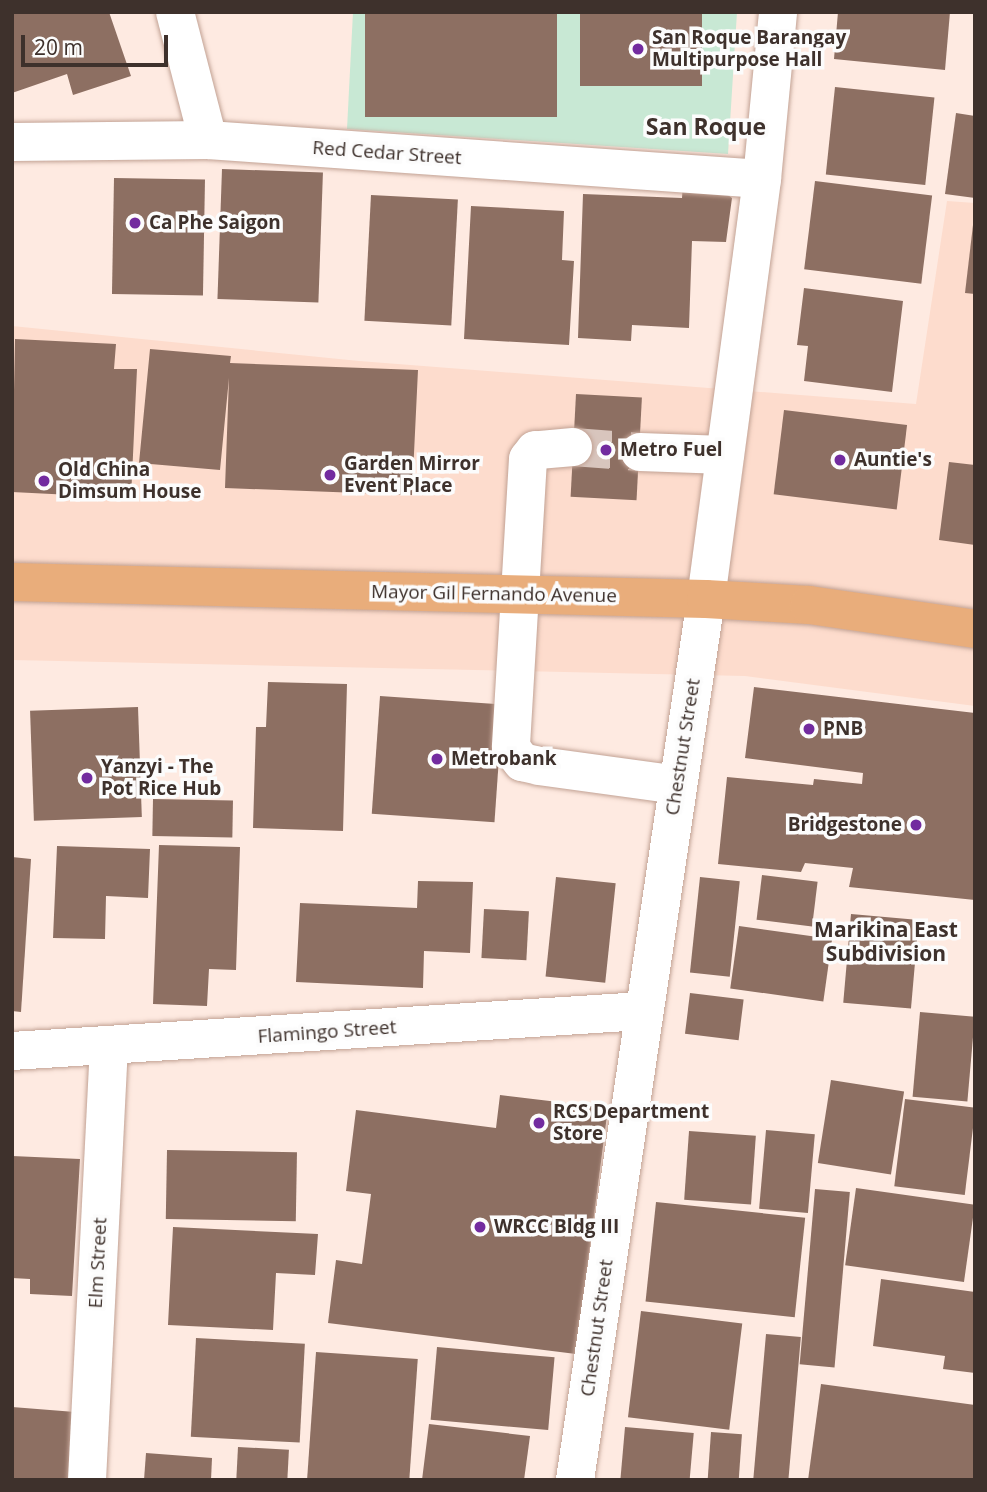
<!DOCTYPE html>
<style>
body{margin:0}
#map{position:relative;width:987px;height:1492px;overflow:hidden;background:#feeae1;font-family:"Open Sans",sans-serif}
div>[style]{position:absolute}
.built>*{inset:0;background:#fddccd}
.green>*{inset:0;background:#c8e8d4}
.building>*{inset:0;background:#8d6f62;transform-origin:0 0}
.minor-tunnel>*{height:38px;margin-top:-19px;transform-origin:0;background:repeating-linear-gradient(90deg,#d8c5bd 0 38px,transparent 0 57px)}
.roads{filter:drop-shadow(0 0 2px #c2a294) drop-shadow(0 0 2px #c2a294)}
.minor>*{height:38px;margin:-19px;padding:0 19px;transform-origin:19px;border-radius:19px;background:#fff}
.major>*{height:38px;margin:-19px;padding:0 19px;transform-origin:19px;border-radius:19px;background:#e9ad7b}
.dots>*{width:19px;height:19px;translate:-50% -50%;box-sizing:border-box;border:4px solid #fcfcfc;border-radius:50%}
span{translate:-50% -50%;white-space:nowrap;text-align:center;line-height:1.15;-webkit-text-stroke:7px #fcfcfc;paint-order:stroke}
.poi-label{font-size:19px;color:#3e312c;font-weight:700}
.left{translate:0 -50%;text-align:left}
.right{translate:-100% -50%;text-align:right}
.street-label{font-size:19px;color:#3e312c}
.neighbourhood-label{font-size:21px;color:#3e312c;font-weight:700}
.quarter-label{font-size:23px;color:#3e312c;font-weight:700}
.frame{position:absolute;inset:0;border:14px solid #3e312c;pointer-events:none}
.scale{position:absolute;left:21px;top:35px;width:147px;height:32px;box-sizing:border-box;border:4px solid #3e312c;border-top:0;padding-left:9px;font-size:21px;line-height:24px;white-space:nowrap;color:#3e312c;-webkit-text-stroke:5px #fcfcfc;paint-order:stroke}
</style>
<div id="map">
<div class="built">
<div style="clip-path:polygon(947px 201px,975px 203px,975px 706px,745px 676px,12px 660px,12px 326px,359px 361px,916px 404px)"></div>
</div>
<div class="green">
<div style="clip-path:polygon(353px 12px,737px 12px,728px 154px,347px 129px)"></div>
</div>
<div class="building">
<div style="clip-path:polygon(12px 12px,109px 12px,131px 76px,73px 95px,67px 74px,12px 93px)"></div>
<div style="left:365px;top:12px;width:192px;height:105px"></div>
<div style="left:580px;top:12px;width:122px;height:74px"></div>
<div style="clip-path:polygon(838px 12px,950px 12px,945px 70px,834px 59px)"></div>
<div style="left:835px;top:87px;width:100px;height:88px;rotate:6deg"></div>
<div style="clip-path:polygon(956px 113px,975px 116px,975px 198px,945px 194px)"></div>
<div style="left:222px;top:169px;width:101px;height:130px;rotate:2deg"></div>
<div style="left:114px;top:178px;width:91px;height:116px;rotate:1deg"></div>
<div style="left:815px;top:181px;width:118px;height:89px;rotate:7deg"></div>
<div style="clip-path:polygon(683px 183px,714px 185px,732px 198px,726px 242px,692px 241px,689px 328px,632px 325px,631px 341px,578px 338px,583px 194px,682px 198px)"></div>
<div style="left:371px;top:195px;width:87px;height:126px;rotate:3deg"></div>
<div style="clip-path:polygon(471px 206px,564px 211px,562px 260px,574px 261px,569px 345px,464px 339px)"></div>
<div style="clip-path:polygon(973px 225px,975px 225px,975px 294px,965px 293px)"></div>
<div style="clip-path:polygon(804px 288px,903px 301px,892px 392px,804px 381px,808px 346px,797px 345px)"></div>
<div style="clip-path:polygon(15px 339px,116px 344px,114px 369px,137px 369px,131px 498px,12px 492px)"></div>
<div style="clip-path:polygon(150px 349px,231px 356px,230px 363px,418px 370px,412px 495px,225px 488px,229px 378px,220px 470px,139px 463px)"></div>
<div style="left:576px;top:394px;width:66px;height:103px;rotate:3deg"></div>
<div style="left:784px;top:410px;width:124px;height:85px;rotate:7deg"></div>
<div style="clip-path:polygon(949px 462px,975px 465px,975px 545px,939px 540px)"></div>
<div style="clip-path:polygon(268px 682px,347px 684px,343px 831px,253px 828px,256px 727px,266px 727px)"></div>
<div style="clip-path:polygon(754px 687px,975px 713px,975px 900px,849px 887px,853px 868px,805px 863px,801px 872px,718px 864px,727px 777px,813px 785px,814px 779px,862px 784px,863px 773px,745px 758px)"></div>
<div style="left:380px;top:696px;width:123px;height:118px;rotate:4deg"></div>
<div style="left:138px;top:707px;width:110px;height:108px;rotate:88deg"></div>
<div style="left:153px;top:799px;width:80px;height:37px;rotate:1deg"></div>
<div style="clip-path:polygon(159px 845px,240px 847px,236px 970px,209px 969px,207px 1006px,153px 1004px)"></div>
<div style="clip-path:polygon(57px 846px,150px 849px,148px 898px,106px 896px,105px 939px,53px 938px)"></div>
<div style="clip-path:polygon(12px 857px,31px 859px,21px 1012px,12px 1011px)"></div>
<div style="left:762px;top:875px;width:56px;height:45px;rotate:7deg"></div>
<div style="left:556px;top:877px;width:60px;height:100px;rotate:6deg"></div>
<div style="left:700px;top:877px;width:40px;height:96px;rotate:6deg"></div>
<div style="clip-path:polygon(418px 881px,473px 882px,470px 953px,424px 951px,423px 988px,296px 982px,300px 903px,417px 908px)"></div>
<div style="left:484px;top:909px;width:45px;height:49px;rotate:3deg"></div>
<div style="left:851px;top:914px;width:68px;height:89px;rotate:5deg"></div>
<div style="left:739px;top:926px;width:94px;height:63px;rotate:8deg"></div>
<div style="left:690px;top:993px;width:54px;height:41px;rotate:7deg"></div>
<div style="left:920px;top:1012px;width:55px;height:85px;rotate:5deg"></div>
<div style="left:831px;top:1080px;width:74px;height:84px;rotate:9deg"></div>
<div style="clip-path:polygon(500px 1095px,608px 1108px,576px 1354px,328px 1323px,336px 1260px,362px 1264px,371px 1194px,346px 1191px,356px 1110px,496px 1128px)"></div>
<div style="left:905px;top:1099px;width:71px;height:88px;rotate:7deg"></div>
<div style="left:766px;top:1130px;width:49px;height:79px;rotate:5deg"></div>
<div style="left:689px;top:1131px;width:67px;height:69px;rotate:4deg"></div>
<div style="left:167px;top:1150px;width:130px;height:69px;rotate:1deg"></div>
<div style="clip-path:polygon(12px 1156px,80px 1159px,72px 1296px,30px 1294px,30px 1279px,12px 1278px)"></div>
<div style="left:856px;top:1188px;width:120px;height:78px;rotate:8deg"></div>
<div style="left:815px;top:1189px;width:35px;height:176px;rotate:5deg"></div>
<div style="left:656px;top:1202px;width:150px;height:100px;rotate:6deg"></div>
<div style="clip-path:polygon(173px 1227px,318px 1234px,315px 1275px,276px 1273px,273px 1330px,168px 1325px)"></div>
<div style="clip-path:polygon(881px 1279px,975px 1292px,975px 1373px,943px 1369px,945px 1356px,873px 1346px)"></div>
<div style="left:641px;top:1311px;width:102px;height:107px;rotate:7deg"></div>
<div style="left:766px;top:1334px;width:35px;height:147px;rotate:5deg"></div>
<div style="left:196px;top:1338px;width:109px;height:99px;rotate:3deg"></div>
<div style="left:437px;top:1347px;width:118px;height:73px;rotate:5deg"></div>
<div style="left:316px;top:1352px;width:102px;height:128px;rotate:4deg"></div>
<div style="clip-path:polygon(821px 1384px,975px 1405px,973px 1480px,808px 1480px)"></div>
<div style="clip-path:polygon(12px 1407px,75px 1412px,70px 1480px,12px 1480px)"></div>
<div style="clip-path:polygon(429px 1424px,530px 1436px,524px 1480px,422px 1480px)"></div>
<div style="left:625px;top:1427px;width:69px;height:53px;rotate:5deg"></div>
<div style="left:711px;top:1432px;width:31px;height:48px;rotate:4deg"></div>
<div style="left:238px;top:1447px;width:51px;height:33px;rotate:3deg"></div>
<div style="clip-path:polygon(146px 1453px,212px 1458px,211px 1480px,144px 1480px)"></div>
</div>
<div class="minor-tunnel">
<div style="left:573px;top:447px;width:67px;rotate:4.3deg"></div>
</div>
<div class="roads">
<div class="minor">
<div style="left:175px;top:12px;width:132px;rotate:75.5deg"></div>
<div style="left:12px;top:142px;width:196px;rotate:-0.6deg"></div>
<div style="left:208px;top:140px;width:555px;rotate:4.03deg"></div>
<div style="left:573px;top:447px;width:38px;rotate:175deg"></div>
<div style="left:535px;top:450px;width:11px;rotate:128deg"></div>
<div style="left:528px;top:459px;width:289px;rotate:93.4deg"></div>
<div style="left:511px;top:748px;width:18px;rotate:52deg"></div>
<div style="left:522px;top:762px;width:17px;rotate:13deg"></div>
<div style="left:539px;top:766px;width:139px;rotate:7.8deg"></div>
<div style="left:640px;top:452px;width:85px;rotate:2deg"></div>
<div style="left:12px;top:1051px;width:631px;rotate:-3.63deg"></div>
<div style="left:87px;top:1480px;width:434px;rotate:-87.1deg"></div>
<div style="left:575px;top:1480px;width:891px;rotate:-81.54deg"></div>
<div style="left:706px;top:599px;width:424px;rotate:-82.4deg"></div>
<div style="left:762px;top:179px;width:168px;rotate:-84.5deg"></div>
</div>
<div class="major">
<div style="left:12px;top:582px;width:694px;rotate:1.4deg"></div>
<div style="left:706px;top:599px;width:103px;rotate:3.3deg"></div>
<div style="left:809px;top:605px;width:168px;rotate:8.2deg"></div>
</div>
</div>
<div class="dots">
<div style="left:638px;top:49px;background:#722b9f"></div>
<div style="left:135px;top:223px;background:#722b9f"></div>
<div style="left:606px;top:450px;background:#722b9f"></div>
<div style="left:840px;top:460px;background:#722b9f"></div>
<div style="left:330px;top:475px;background:#722b9f"></div>
<div style="left:44px;top:481px;background:#722b9f"></div>
<div style="left:809px;top:729px;background:#722b9f"></div>
<div style="left:437px;top:759px;background:#722b9f"></div>
<div style="left:87px;top:778px;background:#722b9f"></div>
<div style="left:916px;top:825px;background:#722b9f"></div>
<div style="left:539px;top:1123px;background:#722b9f"></div>
<div style="left:480px;top:1227px;background:#722b9f"></div>
</div>
<div class="poi-label">
<span class="left" style="left:652px;top:49px">San Roque Barangay<br>Multipurpose Hall</span>
<span class="left" style="left:149px;top:223px">Ca Phe Saigon</span>
<span class="left" style="left:620px;top:450px">Metro Fuel</span>
<span class="left" style="left:854px;top:460px">Auntie's</span>
<span class="left" style="left:344px;top:475px">Garden Mirror<br>Event Place</span>
<span class="left" style="left:58px;top:481px">Old China<br>Dimsum House</span>
<span class="left" style="left:823px;top:729px">PNB</span>
<span class="left" style="left:451px;top:759px">Metrobank</span>
<span class="left" style="left:101px;top:778px">Yanzyi - The<br>Pot Rice Hub</span>
<span class="right" style="left:902px;top:825px">Bridgestone</span>
<span class="left" style="left:553px;top:1123px">RCS Department<br>Store</span>
<span class="left" style="left:494px;top:1227px">WRCC Bldg III</span>
</div>
<div class="street-label">
<span style="left:387px;top:153px;rotate:4deg">Red Cedar Street</span>
<span style="left:494px;top:594px;rotate:1deg">Mayor Gil Fernando Avenue</span>
<span style="left:683px;top:747px;rotate:-81deg">Chestnut Street</span>
<span style="left:327px;top:1032px;rotate:-4deg">Flamingo Street</span>
<span style="left:98px;top:1263px;rotate:-87deg">Elm Street</span>
<span style="left:597px;top:1328px;rotate:-82deg">Chestnut Street</span>
</div>
<div class="neighbourhood-label">
<span style="left:886px;top:941px">Marikina East<br>Subdivision</span>
</div>
<div class="quarter-label">
<span style="left:706px;top:126px">San Roque</span>
</div>
<div class="frame"></div>
<div class="scale">20 m</div>
</div>
